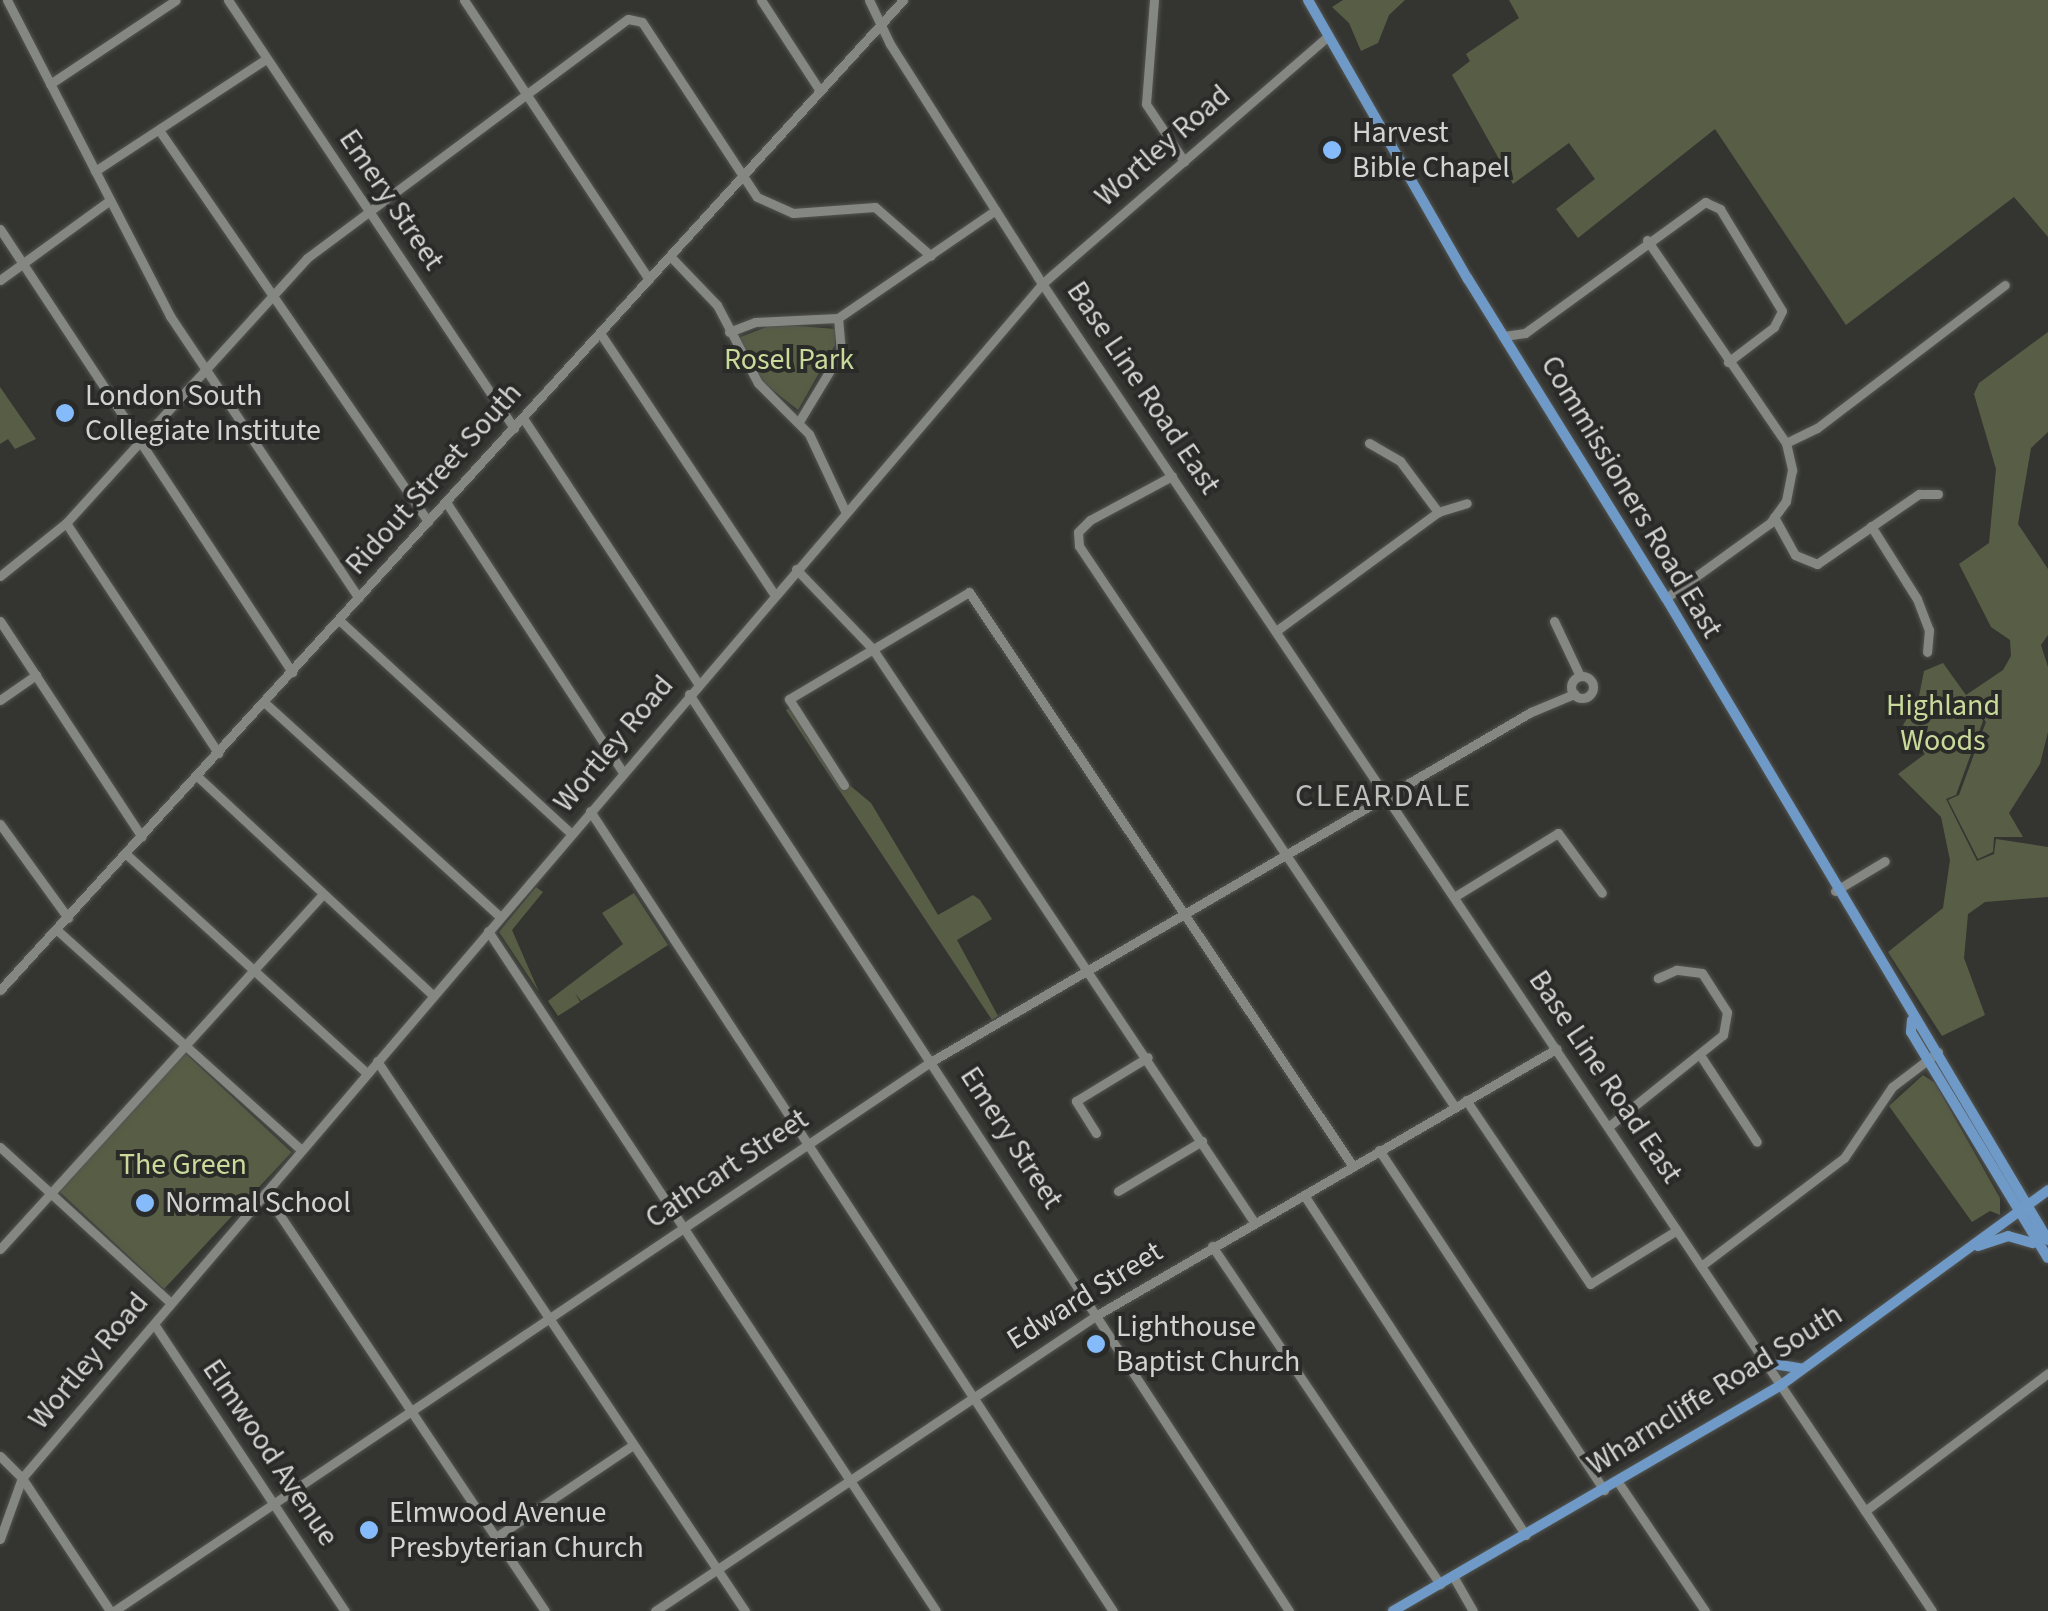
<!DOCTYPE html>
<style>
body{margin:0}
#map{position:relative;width:2048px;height:1611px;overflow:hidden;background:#343531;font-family:"Source Sans 3",sans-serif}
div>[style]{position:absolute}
.green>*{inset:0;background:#585e45;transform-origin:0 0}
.roads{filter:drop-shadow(0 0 2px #535450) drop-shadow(0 0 2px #535450)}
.minor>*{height:9px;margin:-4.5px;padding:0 4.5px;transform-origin:4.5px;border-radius:4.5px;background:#858782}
.minor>.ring{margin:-4.5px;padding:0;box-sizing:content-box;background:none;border:9px solid #858782;border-radius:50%}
.major>*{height:10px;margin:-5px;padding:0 5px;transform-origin:5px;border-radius:5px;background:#6f9ac8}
.dots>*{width:28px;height:28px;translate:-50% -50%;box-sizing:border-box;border:5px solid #2a2b28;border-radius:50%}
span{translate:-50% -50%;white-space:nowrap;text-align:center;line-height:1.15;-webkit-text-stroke:8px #2a2b28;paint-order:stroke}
.poi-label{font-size:30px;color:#d3d4d1}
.left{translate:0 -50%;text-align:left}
.street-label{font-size:30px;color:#d3d4d1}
.park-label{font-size:30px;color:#cada9b}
.neighbourhood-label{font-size:32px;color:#bebfba;letter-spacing:2.5px}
</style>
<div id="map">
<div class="green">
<div style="clip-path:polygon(1343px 0,1405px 0,1389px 15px,1378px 43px,1361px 51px,1349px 23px,1332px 7px)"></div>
<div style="clip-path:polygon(1509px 0,2048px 0,2048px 237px,2014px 197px,1846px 325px,1715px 129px,1578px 238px,1556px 209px,1595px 179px,1569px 143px,1513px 184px,1452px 75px,1470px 61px,1466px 54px,1519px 18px)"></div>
<div style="clip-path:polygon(774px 324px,835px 329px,835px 345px,798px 410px,764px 383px,738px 338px)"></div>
<div style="clip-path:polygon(2048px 332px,2048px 432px,2031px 448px,2018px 524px,2048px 569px,2048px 635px,2041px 645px,2048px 667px,2048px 732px,2040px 764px,2009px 813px,2023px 837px,1994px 837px,1993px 852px,1978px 859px,1948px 800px,1959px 795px,1986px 722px,1974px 705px,1983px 721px,1956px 795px,1946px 799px,1977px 861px,1994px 854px,1996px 839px,2048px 847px,2048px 897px,1985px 902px,1968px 914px,1964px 958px,1985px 1015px,1942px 1036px,1888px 952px,1943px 908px,1950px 860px,1941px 817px,1898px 774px,1925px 754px,1903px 725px,1918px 701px,1924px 671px,1943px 663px,1966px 695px,2003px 670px,2011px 656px,2010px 640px,1991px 627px,1959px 564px,1989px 543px,1996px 469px,1974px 394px,1979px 383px)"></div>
<div style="clip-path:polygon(0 387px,36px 439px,15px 449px,8px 439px,0 444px)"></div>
<div style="clip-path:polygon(797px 704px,847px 783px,871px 803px,938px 915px,973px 895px,980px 900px,992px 919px,957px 940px,998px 1016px,992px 1020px,786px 710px)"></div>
<div style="clip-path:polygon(536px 887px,543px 892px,512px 930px,539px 992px,499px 932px)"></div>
<div style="clip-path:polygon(634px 893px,668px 945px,581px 1001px,575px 993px,580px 1002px,558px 1016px,548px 1001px,623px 944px,602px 913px)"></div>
<div style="left:184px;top:1052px;width:147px;height:187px;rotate:43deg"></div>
<div style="clip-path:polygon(1923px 1075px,1935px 1083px,2000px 1198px,2000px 1215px,1990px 1211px,1972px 1222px,1889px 1106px)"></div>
</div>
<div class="roads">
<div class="minor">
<div style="left:7px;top:0;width:356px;rotate:62.7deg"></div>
<div style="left:170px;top:316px;width:339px;rotate:56.2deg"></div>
<div style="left:228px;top:0;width:515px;rotate:56.25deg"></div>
<div style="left:464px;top:0;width:335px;rotate:56.5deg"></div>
<div style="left:761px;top:0;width:108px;rotate:57deg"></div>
<div style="left:869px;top:0;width:49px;rotate:64.5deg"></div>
<div style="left:890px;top:44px;width:275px;rotate:57.6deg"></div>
<div style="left:1037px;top:276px;width:1607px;rotate:56.16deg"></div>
<div style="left:1154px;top:0;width:104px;rotate:94.4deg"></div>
<div style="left:1146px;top:104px;width:69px;rotate:56.3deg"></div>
<div style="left:50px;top:84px;width:151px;rotate:-33.7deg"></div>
<div style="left:159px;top:130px;width:475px;rotate:55.5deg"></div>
<div style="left:95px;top:171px;width:204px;rotate:-33.2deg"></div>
<div style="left:0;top:229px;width:531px;rotate:56.61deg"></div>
<div style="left:1647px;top:240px;width:246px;rotate:55.6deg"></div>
<div style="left:1786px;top:443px;width:28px;rotate:77deg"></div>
<div style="left:1792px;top:470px;width:32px;rotate:101deg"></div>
<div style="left:1786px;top:501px;width:27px;rotate:126deg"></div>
<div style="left:1770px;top:523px;width:128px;rotate:144.2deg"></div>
<div style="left:670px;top:256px;width:68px;rotate:46.2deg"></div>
<div style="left:717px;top:305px;width:88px;rotate:62.3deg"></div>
<div style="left:758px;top:383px;width:72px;rotate:45deg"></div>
<div style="left:809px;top:434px;width:85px;rotate:64.9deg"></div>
<div style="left:0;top:280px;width:136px;rotate:-36deg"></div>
<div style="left:729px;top:332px;width:28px;rotate:-21deg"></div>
<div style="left:755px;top:322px;width:83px;rotate:-2.8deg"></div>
<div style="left:838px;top:318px;width:191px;rotate:-34.4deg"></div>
<div style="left:600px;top:333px;width:314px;rotate:56.3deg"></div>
<div style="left:1504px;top:336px;width:21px;rotate:-8deg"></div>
<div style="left:1525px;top:333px;width:223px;rotate:-36deg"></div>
<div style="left:1705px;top:202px;width:17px;rotate:25deg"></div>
<div style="left:1720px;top:209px;width:119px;rotate:58.7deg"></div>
<div style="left:1782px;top:311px;width:18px;rotate:117deg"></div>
<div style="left:1774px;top:327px;width:58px;rotate:142.7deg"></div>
<div style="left:523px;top:418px;width:318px;rotate:56.6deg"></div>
<div style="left:800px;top:420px;width:79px;rotate:-58.9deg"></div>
<div style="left:841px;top:352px;width:34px;rotate:-95deg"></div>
<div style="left:1369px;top:443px;width:36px;rotate:30deg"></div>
<div style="left:1400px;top:461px;width:64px;rotate:53.3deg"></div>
<div style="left:1786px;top:443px;width:34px;rotate:-26deg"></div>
<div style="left:1817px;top:428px;width:236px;rotate:-37.3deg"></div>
<div style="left:1172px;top:476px;width:93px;rotate:151.8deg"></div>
<div style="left:1090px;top:520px;width:17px;rotate:135deg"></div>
<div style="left:1078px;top:532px;width:14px;rotate:86deg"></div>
<div style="left:1079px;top:546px;width:675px;rotate:56.17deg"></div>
<div style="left:446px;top:502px;width:324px;rotate:56.8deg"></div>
<div style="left:1774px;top:517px;width:43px;rotate:61.1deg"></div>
<div style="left:1795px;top:555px;width:24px;rotate:22deg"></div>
<div style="left:1817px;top:564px;width:124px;rotate:-34.5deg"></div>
<div style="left:1919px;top:494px;width:19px"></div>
<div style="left:66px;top:523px;width:276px;rotate:56.5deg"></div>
<div style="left:1871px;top:526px;width:86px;rotate:57.8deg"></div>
<div style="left:1917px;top:599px;width:33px;rotate:69deg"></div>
<div style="left:1929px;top:630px;width:22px;rotate:95deg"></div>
<div style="left:796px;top:569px;width:110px;rotate:46.1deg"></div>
<div style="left:872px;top:648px;width:689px;rotate:56.36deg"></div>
<div style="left:0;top:576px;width:85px;rotate:-38.8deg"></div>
<div style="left:66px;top:523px;width:358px;rotate:-47.7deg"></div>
<div style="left:307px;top:258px;width:400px;rotate:-36.7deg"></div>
<div style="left:628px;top:19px;width:14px;rotate:12deg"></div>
<div style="left:642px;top:22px;width:209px;rotate:56.7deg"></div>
<div style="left:757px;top:197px;width:39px;rotate:24deg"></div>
<div style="left:793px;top:213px;width:82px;rotate:-4.2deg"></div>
<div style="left:875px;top:207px;width:74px;rotate:41.2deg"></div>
<div style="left:339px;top:620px;width:315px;rotate:42.6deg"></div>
<div style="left:0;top:621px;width:258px;rotate:56.7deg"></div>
<div style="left:1554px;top:621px;width:61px;rotate:64.7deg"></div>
<div style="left:1276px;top:631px;width:201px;rotate:-36.3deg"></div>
<div style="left:1438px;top:512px;width:30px;rotate:-17deg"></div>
<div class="ring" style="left:1571px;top:676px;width:13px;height:13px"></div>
<div style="left:689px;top:694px;width:1096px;rotate:56.8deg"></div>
<div style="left:0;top:700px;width:44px;rotate:-34.8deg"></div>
<div style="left:264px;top:702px;width:319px;rotate:42.3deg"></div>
<div style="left:197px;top:776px;width:322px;rotate:42.9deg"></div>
<div style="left:844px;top:785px;width:102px;rotate:-122.6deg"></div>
<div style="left:789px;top:699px;width:209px;rotate:-30.7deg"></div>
<div style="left:969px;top:592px;width:689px;rotate:56.24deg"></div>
<div style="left:590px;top:811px;width:956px;rotate:56.83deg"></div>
<div style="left:0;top:824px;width:116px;rotate:54.1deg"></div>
<div style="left:126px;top:854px;width:326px;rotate:42.3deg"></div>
<div style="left:1835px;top:891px;width:58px;rotate:-31deg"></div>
<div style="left:1454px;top:897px;width:122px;rotate:-31.6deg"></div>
<div style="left:1558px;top:833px;width:74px;rotate:53.7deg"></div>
<div style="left:57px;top:930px;width:329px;rotate:42deg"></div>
<div style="left:488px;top:931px;width:814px;rotate:56.62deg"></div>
<div style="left:0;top:990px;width:1340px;rotate:-47.63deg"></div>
<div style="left:1702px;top:1058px;width:100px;rotate:56.8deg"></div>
<div style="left:377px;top:1061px;width:662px;rotate:56.21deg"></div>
<div style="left:1466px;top:1100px;width:222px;rotate:56deg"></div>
<div style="left:1590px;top:1284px;width:102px;rotate:-31.8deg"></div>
<div style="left:1608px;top:1127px;width:147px;rotate:-38.7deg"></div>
<div style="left:1723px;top:1035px;width:23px;rotate:-80deg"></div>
<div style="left:1727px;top:1012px;width:46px;rotate:-122.7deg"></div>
<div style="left:1702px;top:973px;width:26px;rotate:-173deg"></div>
<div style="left:1676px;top:970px;width:20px;rotate:156deg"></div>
<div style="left:1096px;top:1133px;width:38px;rotate:-122deg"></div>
<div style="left:1076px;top:1101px;width:84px;rotate:-31.4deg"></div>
<div style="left:0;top:1147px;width:231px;rotate:42.4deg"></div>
<div style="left:1379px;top:1150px;width:408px;rotate:56.5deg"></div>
<div style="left:1118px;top:1191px;width:98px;rotate:-30.8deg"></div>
<div style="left:265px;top:1193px;width:503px;rotate:56.18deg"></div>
<div style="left:1304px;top:1195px;width:406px;rotate:56.9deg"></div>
<div style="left:1212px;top:1246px;width:408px;rotate:56deg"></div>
<div style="left:0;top:1249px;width:480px;rotate:-47.7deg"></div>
<div style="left:1701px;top:1266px;width:179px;rotate:-37.1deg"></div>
<div style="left:1844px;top:1158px;width:86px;rotate:-55.9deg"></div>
<div style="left:1892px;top:1087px;width:58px;rotate:-37.3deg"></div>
<div style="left:154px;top:1324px;width:345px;rotate:56.4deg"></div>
<div style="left:0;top:1456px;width:31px;rotate:45deg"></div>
<div style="left:22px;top:1478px;width:159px;rotate:56.5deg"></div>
<div style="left:1618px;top:1482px;width:156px;rotate:56deg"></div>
<div style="left:1865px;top:1511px;width:229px;rotate:-37deg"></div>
<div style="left:496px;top:1537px;width:165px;rotate:-33.9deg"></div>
<div style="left:0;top:1539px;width:65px;rotate:-70.2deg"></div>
<div style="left:22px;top:1478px;width:1572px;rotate:-49.49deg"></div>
<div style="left:1043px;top:283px;width:377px;rotate:-40.9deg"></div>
<div style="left:1453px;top:1576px;width:40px;rotate:60.3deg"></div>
<div style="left:114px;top:1611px;width:986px;rotate:-33.92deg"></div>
<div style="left:932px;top:1061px;width:693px;rotate:-30.23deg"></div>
<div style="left:1531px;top:712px;width:47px;rotate:-22.7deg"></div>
<div style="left:655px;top:1611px;width:532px;rotate:-33.81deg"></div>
<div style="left:1097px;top:1315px;width:531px;rotate:-30.09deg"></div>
</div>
<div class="major">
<div style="left:1308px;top:0;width:322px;rotate:60.2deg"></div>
<div style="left:1468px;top:279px;width:375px;rotate:58.2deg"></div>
<div style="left:1666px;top:598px;width:747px;rotate:59.25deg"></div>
<div style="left:1912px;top:1020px;width:12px;rotate:95deg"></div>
<div style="left:1911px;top:1032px;width:264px;rotate:58.8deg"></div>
<div style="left:1978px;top:1246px;width:32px;rotate:-18deg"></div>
<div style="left:2008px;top:1236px;width:26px;rotate:16deg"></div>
<div style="left:1767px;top:1363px;width:36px;rotate:9deg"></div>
<div style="left:1393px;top:1611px;width:449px;rotate:-30.2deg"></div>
<div style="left:1781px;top:1385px;width:331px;rotate:-36.1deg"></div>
</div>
</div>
<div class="dots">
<div style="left:1332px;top:150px;background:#85bbfb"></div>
<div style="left:65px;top:413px;background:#85bbfb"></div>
<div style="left:145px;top:1203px;background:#85bbfb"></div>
<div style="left:1096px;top:1344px;background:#85bbfb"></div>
<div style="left:369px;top:1530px;background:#85bbfb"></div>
</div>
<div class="poi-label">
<span class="left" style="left:1352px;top:150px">Harvest<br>Bible Chapel</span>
<span class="left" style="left:85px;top:413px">London South<br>Collegiate Institute</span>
<span class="left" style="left:165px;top:1203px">Normal School</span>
<span class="left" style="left:1116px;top:1344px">Lighthouse<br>Baptist Church</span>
<span class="left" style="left:389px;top:1530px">Elmwood Avenue<br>Presbyterian Church</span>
</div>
<div class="street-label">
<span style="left:1163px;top:146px;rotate:-41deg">Wortley Road</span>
<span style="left:391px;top:200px;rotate:56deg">Emery Street</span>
<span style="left:1143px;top:388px;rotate:56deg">Base Line Road East</span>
<span style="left:434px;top:479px;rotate:-48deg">Ridout Street South</span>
<span style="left:1631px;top:497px;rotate:59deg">Commissioners Road East</span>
<span style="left:614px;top:744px;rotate:-50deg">Wortley Road</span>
<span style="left:1605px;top:1077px;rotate:56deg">Base Line Road East</span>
<span style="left:1011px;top:1138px;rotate:57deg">Emery Street</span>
<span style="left:727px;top:1169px;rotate:-34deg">Cathcart Street</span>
<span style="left:1085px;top:1296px;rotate:-32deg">Edward Street</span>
<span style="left:89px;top:1361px;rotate:-50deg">Wortley Road</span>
<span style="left:1715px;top:1390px;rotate:-32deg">Wharncliffe Road South</span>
<span style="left:270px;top:1453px;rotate:56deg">Elmwood Avenue</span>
</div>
<div class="park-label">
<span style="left:789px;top:360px">Rosel Park</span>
<span style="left:1943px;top:723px">Highland<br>Woods</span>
<span style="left:183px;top:1165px">The Green</span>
</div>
<div class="neighbourhood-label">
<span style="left:1384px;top:796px">CLEARDALE</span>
</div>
</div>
